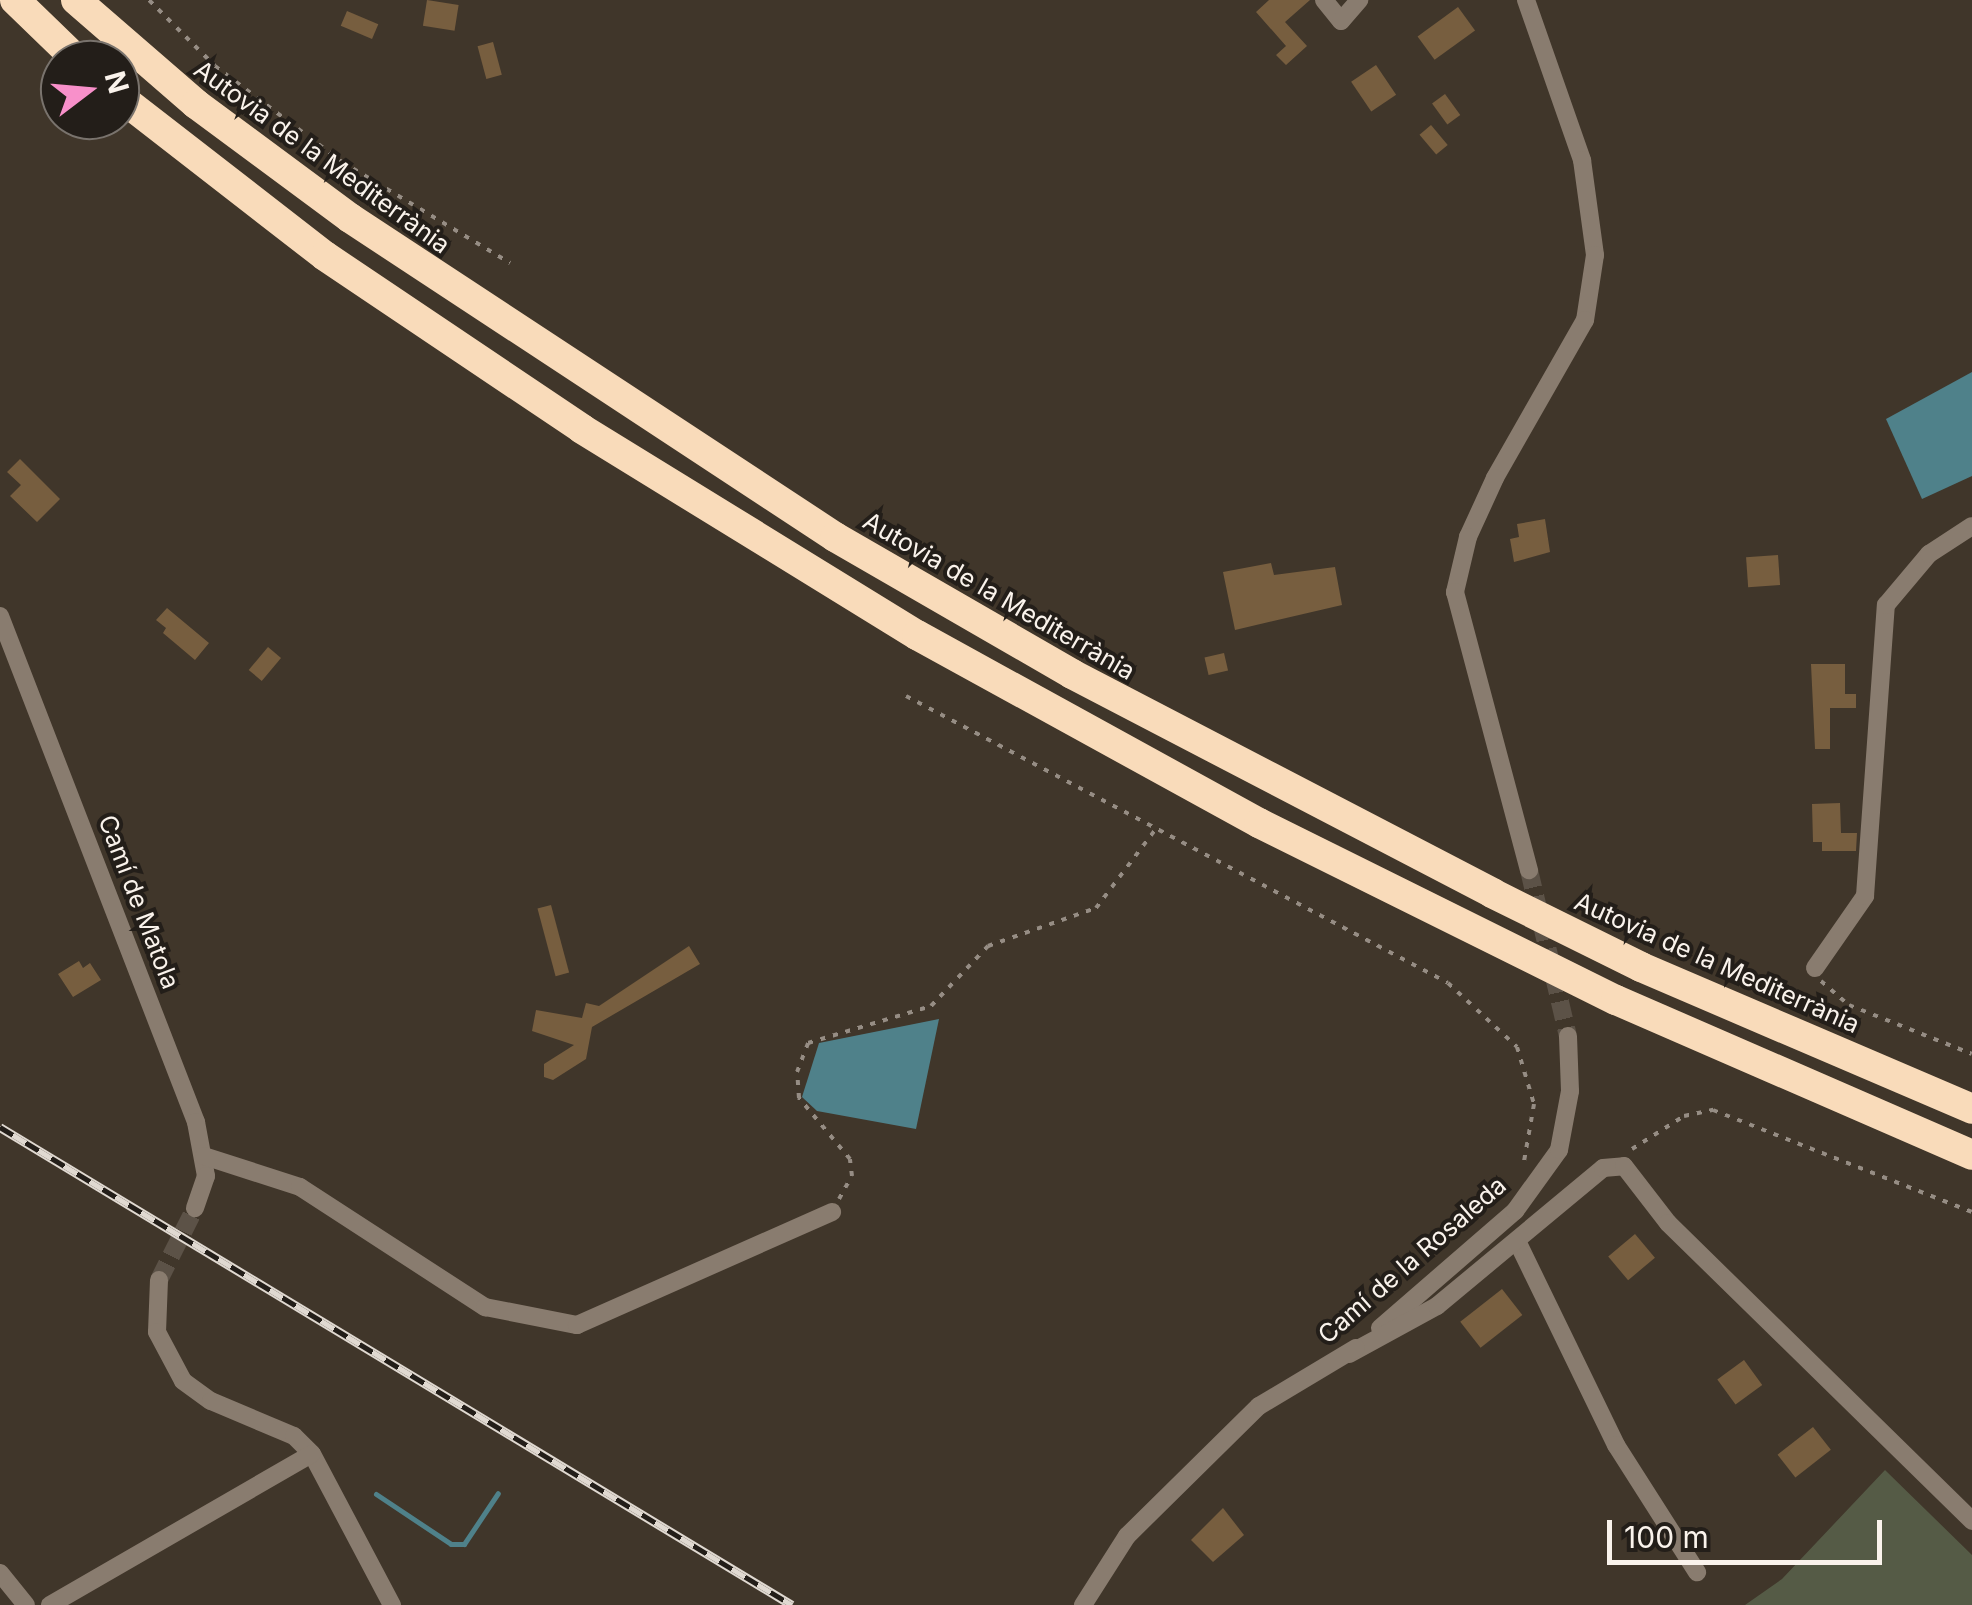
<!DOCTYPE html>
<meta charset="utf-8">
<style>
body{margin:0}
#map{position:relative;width:1972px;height:1605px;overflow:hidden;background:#40362a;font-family:Inter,sans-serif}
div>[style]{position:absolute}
.green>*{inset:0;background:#555b46}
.water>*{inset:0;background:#4f818a}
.stream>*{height:5px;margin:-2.5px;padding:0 2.5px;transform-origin:2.5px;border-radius:2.5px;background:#4f818a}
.building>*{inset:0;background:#775e3f;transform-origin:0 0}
.street-tunnel>*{height:18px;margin-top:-9px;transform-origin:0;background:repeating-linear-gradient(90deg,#5c5247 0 18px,transparent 0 27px)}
.path>*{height:4px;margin-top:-2px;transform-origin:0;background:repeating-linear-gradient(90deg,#968d84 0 5px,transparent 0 13px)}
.street>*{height:18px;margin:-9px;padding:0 9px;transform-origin:9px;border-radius:9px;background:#897c6f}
.highway>*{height:30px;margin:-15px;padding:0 15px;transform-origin:15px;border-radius:15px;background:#f9dbba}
.rail>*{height:9px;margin-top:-4.5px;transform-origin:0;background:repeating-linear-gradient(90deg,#231e19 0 15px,#e0d9d1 0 30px);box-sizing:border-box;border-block:2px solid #e0d9d1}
span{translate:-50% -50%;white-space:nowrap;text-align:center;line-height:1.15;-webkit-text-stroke:8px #231e19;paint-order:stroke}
.street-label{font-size:25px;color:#faf3ec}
.north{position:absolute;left:40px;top:40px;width:100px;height:100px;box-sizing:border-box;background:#231e19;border:2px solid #79736d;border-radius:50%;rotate:74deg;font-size:28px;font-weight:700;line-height:40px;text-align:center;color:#faf3ec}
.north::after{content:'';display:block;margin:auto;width:35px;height:45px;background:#f890ca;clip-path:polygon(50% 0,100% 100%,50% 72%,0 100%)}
.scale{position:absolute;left:1607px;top:1520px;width:275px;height:45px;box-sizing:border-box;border:5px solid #faf3ec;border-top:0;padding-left:12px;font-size:30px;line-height:35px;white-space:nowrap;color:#faf3ec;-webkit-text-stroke:8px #231e19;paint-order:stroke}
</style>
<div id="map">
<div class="green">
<div style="clip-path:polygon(1885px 1470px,1972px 1555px,1972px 1605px,1745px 1605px,1782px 1579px)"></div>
</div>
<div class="water">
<div style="clip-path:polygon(1972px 372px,1972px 476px,1922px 499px,1886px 419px)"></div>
<div style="clip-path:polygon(939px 1019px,916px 1129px,817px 1111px,802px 1097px,819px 1043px)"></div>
</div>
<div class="stream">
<div style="left:376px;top:1494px;width:90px;rotate:33.7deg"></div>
<div style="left:451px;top:1544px;width:13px"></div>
<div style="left:464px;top:1544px;width:61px;rotate:-56.3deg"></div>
</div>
<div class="building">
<div style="left:427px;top:0;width:32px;height:26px;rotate:9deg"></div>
<div style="clip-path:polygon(1269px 0,1310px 0,1285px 22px,1307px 46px,1286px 65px,1276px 55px,1286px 46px,1256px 12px)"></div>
<div style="left:1458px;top:7px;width:29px;height:50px;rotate:54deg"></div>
<div style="left:347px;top:11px;width:34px;height:16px;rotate:23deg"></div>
<div style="left:493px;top:42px;width:34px;height:16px;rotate:75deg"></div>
<div style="left:1376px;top:65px;width:36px;height:30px;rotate:56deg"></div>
<div style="left:1445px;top:94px;width:26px;height:16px;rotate:54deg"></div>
<div style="left:1431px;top:125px;width:26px;height:15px;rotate:50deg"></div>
<div style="clip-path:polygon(20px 459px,60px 499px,37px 522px,10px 496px,21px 485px,7px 472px)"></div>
<div style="clip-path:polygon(1545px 519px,1550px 552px,1514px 562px,1510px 539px,1519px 537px,1517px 524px)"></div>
<div style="left:1778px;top:555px;width:30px;height:32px;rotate:86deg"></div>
<div style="clip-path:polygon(1271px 563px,1274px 575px,1335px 567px,1342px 605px,1235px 630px,1223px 572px)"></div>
<div style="clip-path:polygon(167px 608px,209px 643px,195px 660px,163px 633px,166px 628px,156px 620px)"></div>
<div style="left:268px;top:647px;width:17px;height:30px;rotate:40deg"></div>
<div style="left:1224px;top:653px;width:18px;height:20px;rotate:77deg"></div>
<div style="clip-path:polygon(1811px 664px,1845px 664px,1845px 694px,1856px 694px,1856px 708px,1830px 708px,1830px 749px,1815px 749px)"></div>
<div style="clip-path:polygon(1840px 803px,1841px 833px,1857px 833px,1856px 851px,1822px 851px,1822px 842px,1813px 842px,1812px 804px)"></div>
<div style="left:551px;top:905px;width:70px;height:14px;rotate:75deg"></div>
<div style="clip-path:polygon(689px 946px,700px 964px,592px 1027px,586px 1059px,553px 1080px,544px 1077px,544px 1064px,574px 1045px,532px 1031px,536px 1010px,582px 1018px,586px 1003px,599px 1006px)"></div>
<div style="clip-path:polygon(79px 961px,83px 968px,90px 963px,101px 980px,73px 997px,58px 974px)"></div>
<div style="left:1635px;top:1234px;width:31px;height:35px;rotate:50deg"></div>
<div style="left:1502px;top:1289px;width:33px;height:53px;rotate:52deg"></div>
<div style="left:1744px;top:1360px;width:31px;height:33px;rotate:54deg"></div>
<div style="left:1813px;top:1427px;width:29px;height:45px;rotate:52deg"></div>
<div style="clip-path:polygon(1223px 1508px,1244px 1535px,1213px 1562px,1191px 1540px)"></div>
</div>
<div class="street-tunnel">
<div style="left:1529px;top:870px;width:171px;rotate:76.8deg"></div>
<div style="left:159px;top:1280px;width:80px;rotate:-63.4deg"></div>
</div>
<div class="path">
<div style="left:149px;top:0;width:93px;rotate:45deg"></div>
<div style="left:215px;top:66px;width:159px;rotate:37.1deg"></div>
<div style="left:342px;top:162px;width:196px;rotate:31deg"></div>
<div style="left:906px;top:696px;width:613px;rotate:27.9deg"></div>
<div style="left:1448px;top:983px;width:94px;rotate:42.8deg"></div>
<div style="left:1517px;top:1047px;width:59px;rotate:73.4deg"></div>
<div style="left:1534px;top:1104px;width:64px;rotate:99.9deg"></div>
<div style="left:1821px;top:981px;width:37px;rotate:41deg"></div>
<div style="left:1849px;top:1005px;width:132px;rotate:21.7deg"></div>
<div style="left:1632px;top:1149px;width:62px;rotate:-32.4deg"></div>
<div style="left:1684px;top:1116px;width:30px;rotate:-12deg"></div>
<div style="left:1713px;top:1110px;width:278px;rotate:21.5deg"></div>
<div style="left:839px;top:1199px;width:26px;rotate:-61deg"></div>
<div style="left:852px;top:1176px;width:17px;rotate:-97deg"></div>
<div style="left:850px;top:1159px;width:80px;rotate:-129.9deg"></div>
<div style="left:799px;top:1098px;width:26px;rotate:-94deg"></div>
<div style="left:797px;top:1072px;width:31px;rotate:-69deg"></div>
<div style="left:808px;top:1043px;width:128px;rotate:-16.7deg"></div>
<div style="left:931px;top:1006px;width:83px;rotate:-46.5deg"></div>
<div style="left:988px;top:946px;width:114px;rotate:-19.4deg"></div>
<div style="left:1096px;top:908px;width:98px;rotate:-52.9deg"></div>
</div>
<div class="street">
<div style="left:1324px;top:0;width:27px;rotate:51deg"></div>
<div style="left:1341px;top:21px;width:28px;rotate:-49deg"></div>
<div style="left:1526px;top:0;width:170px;rotate:70.7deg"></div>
<div style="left:1582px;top:160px;width:96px;rotate:82.2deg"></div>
<div style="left:1595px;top:255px;width:66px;rotate:98.7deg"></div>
<div style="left:1585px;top:320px;width:182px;rotate:119.7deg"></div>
<div style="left:1495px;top:478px;width:65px;rotate:114.6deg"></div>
<div style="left:1468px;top:537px;width:57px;rotate:103.3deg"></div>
<div style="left:1455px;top:592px;width:288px;rotate:75.1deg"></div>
<div style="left:0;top:616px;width:543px;rotate:68.83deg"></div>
<div style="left:196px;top:1122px;width:55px;rotate:79.5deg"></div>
<div style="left:206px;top:1176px;width:34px;rotate:109deg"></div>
<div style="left:1815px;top:968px;width:88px;rotate:-55.2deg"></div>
<div style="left:1865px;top:896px;width:292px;rotate:-85.9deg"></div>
<div style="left:1886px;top:605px;width:67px;rotate:-49.9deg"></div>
<div style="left:1929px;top:554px;width:51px;rotate:-33.1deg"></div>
<div style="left:204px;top:1156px;width:101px;rotate:17.9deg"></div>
<div style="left:300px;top:1187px;width:221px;rotate:33deg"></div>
<div style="left:485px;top:1307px;width:94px;rotate:11.1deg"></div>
<div style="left:577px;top:1325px;width:279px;rotate:-23.9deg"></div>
<div style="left:1517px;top:1241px;width:227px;rotate:64.1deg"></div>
<div style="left:1616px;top:1445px;width:151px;rotate:57.5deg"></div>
<div style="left:159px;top:1280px;width:52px;rotate:92.2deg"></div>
<div style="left:157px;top:1332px;width:55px;rotate:62deg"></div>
<div style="left:183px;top:1381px;width:34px;rotate:36deg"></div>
<div style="left:211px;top:1401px;width:90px;rotate:22.9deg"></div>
<div style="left:294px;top:1436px;width:25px;rotate:45deg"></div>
<div style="left:312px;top:1454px;width:171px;rotate:62.1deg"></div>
<div style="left:1380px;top:1328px;width:179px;rotate:-40.9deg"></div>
<div style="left:1515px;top:1211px;width:75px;rotate:-54.2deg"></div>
<div style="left:1559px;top:1150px;width:60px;rotate:-79.4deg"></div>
<div style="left:1570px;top:1091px;width:55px;rotate:-92.1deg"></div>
<div style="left:1349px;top:1354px;width:100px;rotate:-28.6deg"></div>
<div style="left:1437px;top:1306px;width:216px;rotate:-39.7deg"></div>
<div style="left:1603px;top:1168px;width:21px;rotate:-5deg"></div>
<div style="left:1624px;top:1166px;width:72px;rotate:52.3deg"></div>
<div style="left:1668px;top:1223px;width:426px;rotate:44.4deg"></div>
<div style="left:0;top:1573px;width:41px;rotate:50.9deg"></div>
<div style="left:50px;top:1605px;width:302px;rotate:-30deg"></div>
<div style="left:1083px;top:1605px;width:82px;rotate:-57.5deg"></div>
<div style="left:1127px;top:1536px;width:185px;rotate:-44.6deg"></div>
<div style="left:1259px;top:1406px;width:113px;rotate:-30.9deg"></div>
</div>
<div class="highway">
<div style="left:15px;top:0;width:86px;rotate:44.1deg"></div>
<div style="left:76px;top:0;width:159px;rotate:40.9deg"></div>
<div style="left:196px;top:104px;width:192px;rotate:36.5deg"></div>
<div style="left:350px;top:218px;width:581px;rotate:33.33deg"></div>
<div style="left:835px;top:537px;width:274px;rotate:30deg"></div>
<div style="left:1072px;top:674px;width:474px;rotate:27.5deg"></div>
<div style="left:1492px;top:893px;width:166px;rotate:26.4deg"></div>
<div style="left:1641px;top:967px;width:360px;rotate:23.2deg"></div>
<div style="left:120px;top:97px;width:259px;rotate:37.8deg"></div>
<div style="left:325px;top:256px;width:310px;rotate:33.9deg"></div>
<div style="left:582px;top:429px;width:393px;rotate:31.6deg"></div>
<div style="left:917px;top:635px;width:390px;rotate:28.8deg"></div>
<div style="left:1259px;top:823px;width:398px;rotate:26.4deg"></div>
<div style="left:1616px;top:1000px;width:388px;rotate:23.5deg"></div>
</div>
<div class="rail">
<div style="left:0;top:1127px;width:925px;rotate:31.11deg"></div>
</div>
<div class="street-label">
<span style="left:322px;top:157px;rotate:36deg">Autovia de la Mediterrània</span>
<span style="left:999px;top:596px;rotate:30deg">Autovia de la Mediterrània</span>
<span style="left:139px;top:902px;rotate:69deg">Camí de Matola</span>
<span style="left:1717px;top:963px;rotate:24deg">Autovia de la Mediterrània</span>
<span style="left:1412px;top:1260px;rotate:-41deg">Camí de la Rosaleda</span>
</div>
<div class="north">N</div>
<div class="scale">100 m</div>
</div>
